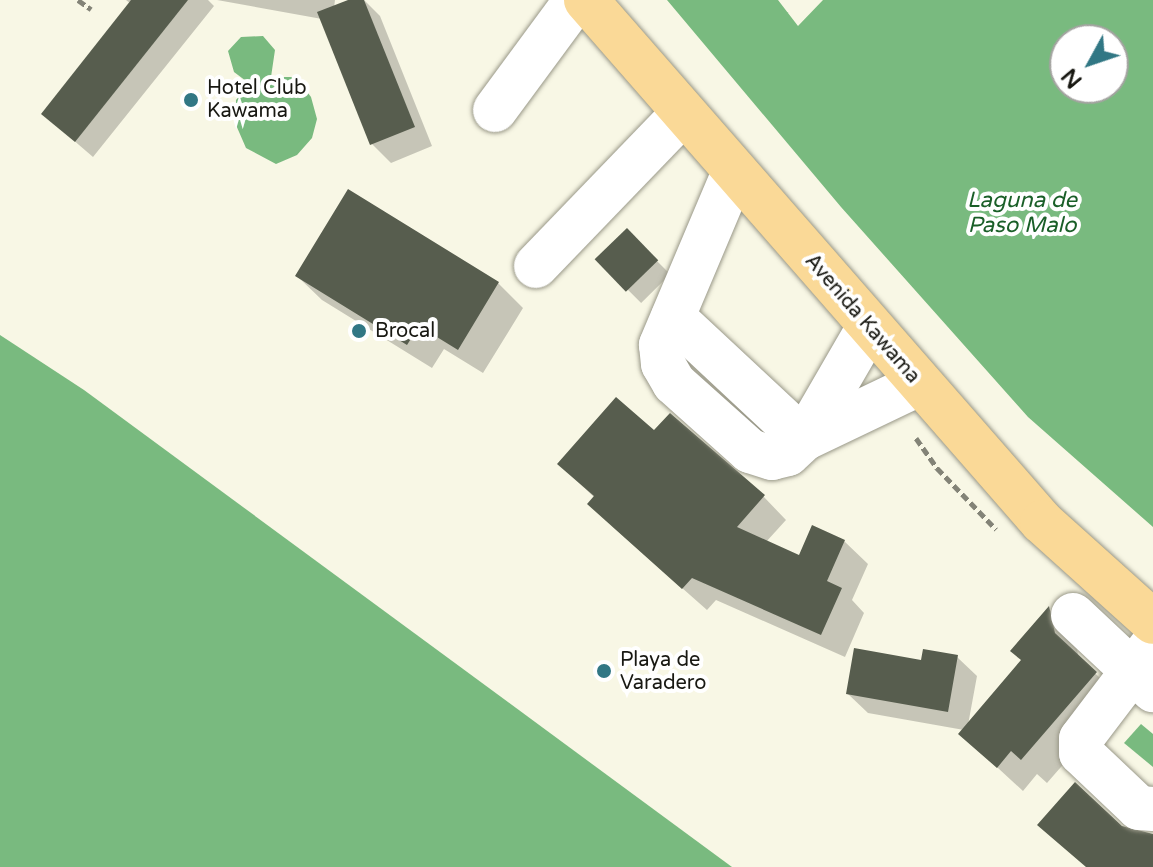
<!DOCTYPE html>
<style>
body{margin:0}
#map{position:relative;width:1153px;height:867px;overflow:hidden;background:#f8f7e5;font-family:"Varela Round",sans-serif}
div>[style]{position:absolute}
.water>*{inset:0;background:#79ba7f}
.shadow>*{inset:0;background:#0003;transform-origin:0 0}
.building>*{inset:0;background:#575d4e;transform-origin:0 0}
.path>*{height:5px;margin-top:-2.5px;transform-origin:0;background:repeating-linear-gradient(90deg,#838377 0 8px,transparent 0 12px)}
.roads{filter:drop-shadow(0 0 2px #999888) drop-shadow(0 0 2px #999888)}
.minor>*{height:44px;margin:-22px;padding:0 22px;transform-origin:22px;border-radius:22px;background:#fff}
.major>*{height:44px;margin:-22px;padding:0 22px;transform-origin:22px;border-radius:22px;background:#fad997}
.dots>*{width:22px;height:22px;translate:-50% -50%;box-sizing:border-box;border:4px solid #fff;border-radius:50%}
span{translate:-50% -50%;white-space:nowrap;text-align:center;line-height:1.15;-webkit-text-stroke:8px #fff;paint-order:stroke}
.poi-label{font-size:20px;color:#181812}
.left{translate:0 -50%;text-align:left}
.street-label{font-size:20px;color:#181812}
.water-label{font-size:22px;color:#1a5f28;font-style:italic}
.north{position:absolute;left:1049px;top:24px;width:80px;height:80px;box-sizing:border-box;background:#fff;border:2px solid #a3a3a0;border-radius:50%;rotate:230deg;font-size:22px;font-weight:700;line-height:32px;text-align:center;color:#181812}
.north::after{content:'';display:block;margin:auto;width:28px;height:36px;background:#317784;clip-path:polygon(50% 0,100% 100%,50% 72%,0 100%)}
</style>
<div id="map">
<div class="water">
<div style="clip-path:polygon(evenodd,667px 0,778px 0,798px 26px,823px 0,1153px 0,1153px 527px,1028px 417px,841px 207px,667px 0,1065px 40px,1113px 40px,1113px 88px,1065px 88px,1065px 40px)"></div>
<div style="clip-path:polygon(263px 36px,275px 50px,271px 77px,296px 77px,311px 97px,317px 119px,312px 138px,297px 155px,276px 164px,246px 148px,236px 125px,236px 100px,250px 84px,234px 72px,228px 51px,241px 37px)"></div>
<div style="clip-path:polygon(0 335px,84px 390px,732px 867px,0 867px)"></div>
<div style="clip-path:polygon(1141px 724px,1153px 734px,1153px 767px,1124px 743px)"></div>
</div>
<div class="shadow">
<div style="clip-path:polygon(126px 0,208px 0,214px 6px,93px 157px,43px 114px,131px 4px)"></div>
<div style="clip-path:polygon(217px 0,335px 0,334px 8px,364px 0,380px 16px,432px 146px,391px 163px,372px 144px,322px 19px)"></div>
<div style="left:627px;top:231px;width:61px;height:41px;rotate:45deg"></div>
<div style="clip-path:polygon(297px 276px,498px 283px,523px 308px,483px 373px,444px 349px,432px 368px,322px 300px)"></div>
<div style="clip-path:polygon(654px 433px,763px 496px,786px 520px,766px 542px,801px 558px,844px 541px,868px 564px,852px 600px,864px 613px,845px 657px,716px 600px,707px 610px,613px 527px,595px 498px,559px 464px)"></div>
<div style="clip-path:polygon(1049px 609px,1073px 633px,1079px 658px,1121px 698px,1047px 783px,1037px 774px,1023px 791px,961px 734px,964px 730px,868px 713px,848px 694px,923px 662px,957px 657px,977px 676px,968px 725px,1023px 661px)"></div>
</div>
<div class="building">
<div style="clip-path:polygon(131px 0,188px 0,75px 142px,41px 114px)"></div>
<div style="clip-path:polygon(348px 0,364px 0,415px 127px,370px 145px,317px 12px)"></div>
<div style="clip-path:polygon(348px 189px,499px 282px,458px 350px,419px 326px,407px 345px,295px 276px)"></div>
<div style="left:627px;top:228px;width:45px;height:45px;rotate:46deg"></div>
<div style="clip-path:polygon(616px 397px,654px 430px,670px 413px,765px 495px,737px 527px,799px 555px,812px 525px,845px 540px,827px 581px,842px 588px,821px 635px,692px 578px,682px 589px,587px 504px,594px 496px,557px 464px)"></div>
<div style="clip-path:polygon(1049px 606px,1055px 633px,1097px 672px,1021px 760px,1011px 751px,997px 768px,958px 734px,1021px 660px,1010px 651px)"></div>
<div style="clip-path:polygon(854px 648px,921px 660px,923px 649px,958px 655px,948px 712px,846px 694px)"></div>
<div style="clip-path:polygon(1075px 782px,1122px 826px,1153px 834px,1153px 867px,1086px 867px,1037px 825px)"></div>
</div>
<div class="path">
<div style="left:78px;top:0;width:16px;rotate:35deg"></div>
<div style="left:916px;top:438px;width:37px;rotate:55deg"></div>
<div style="left:937px;top:468px;width:85px;rotate:46deg"></div>
</div>
<div class="roads">
<div class="minor">
<div style="left:495px;top:110px;width:137px;rotate:-53.6deg"></div>
<div style="left:734px;top:172px;width:188px;rotate:112.9deg"></div>
<div style="left:661px;top:345px;width:19px;rotate:84deg"></div>
<div style="left:663px;top:364px;width:22px;rotate:60deg"></div>
<div style="left:674px;top:383px;width:102px;rotate:41.8deg"></div>
<div style="left:750px;top:451px;width:23px;rotate:18deg"></div>
<div style="left:772px;top:458px;width:16px;rotate:-14deg"></div>
<div style="left:788px;top:454px;width:22px;rotate:-43deg"></div>
<div style="left:804px;top:439px;width:129px;rotate:-59.9deg"></div>
<div style="left:536px;top:266px;width:212px;rotate:-46.1deg"></div>
<div style="left:673px;top:317px;width:179px;rotate:43deg"></div>
<div style="left:804px;top:439px;width:127px;rotate:-25.6deg"></div>
<div style="left:1073px;top:615px;width:110px;rotate:43.2deg"></div>
<div style="left:1153px;top:644px;width:119px;rotate:127.2deg"></div>
<div style="left:1081px;top:739px;width:14px;rotate:90deg"></div>
<div style="left:1081px;top:753px;width:80px;rotate:43.5deg"></div>
<div style="left:1139px;top:808px;width:14px;rotate:4deg"></div>
</div>
<div class="major">
<div style="left:586px;top:0;width:693px;rotate:48.86deg"></div>
<div style="left:1042px;top:522px;width:149px;rotate:42deg"></div>
</div>
</div>
<div class="dots">
<div style="left:191px;top:100px;background:#317784"></div>
<div style="left:359px;top:331px;background:#317784"></div>
<div style="left:604px;top:671px;background:#317784"></div>
</div>
<div class="poi-label">
<span class="left" style="left:207px;top:100px">Hotel Club<br>Kawama</span>
<span class="left" style="left:375px;top:331px">Brocal</span>
<span class="left" style="left:620px;top:672px">Playa de<br>Varadero</span>
</div>
<div class="street-label">
<span style="left:862px;top:319px;rotate:49deg">Avenida Kawama</span>
</div>
<div class="water-label">
<span style="left:1022px;top:213px">Laguna de<br>Paso Malo</span>
</div>
<div class="north">N</div>
</div>
